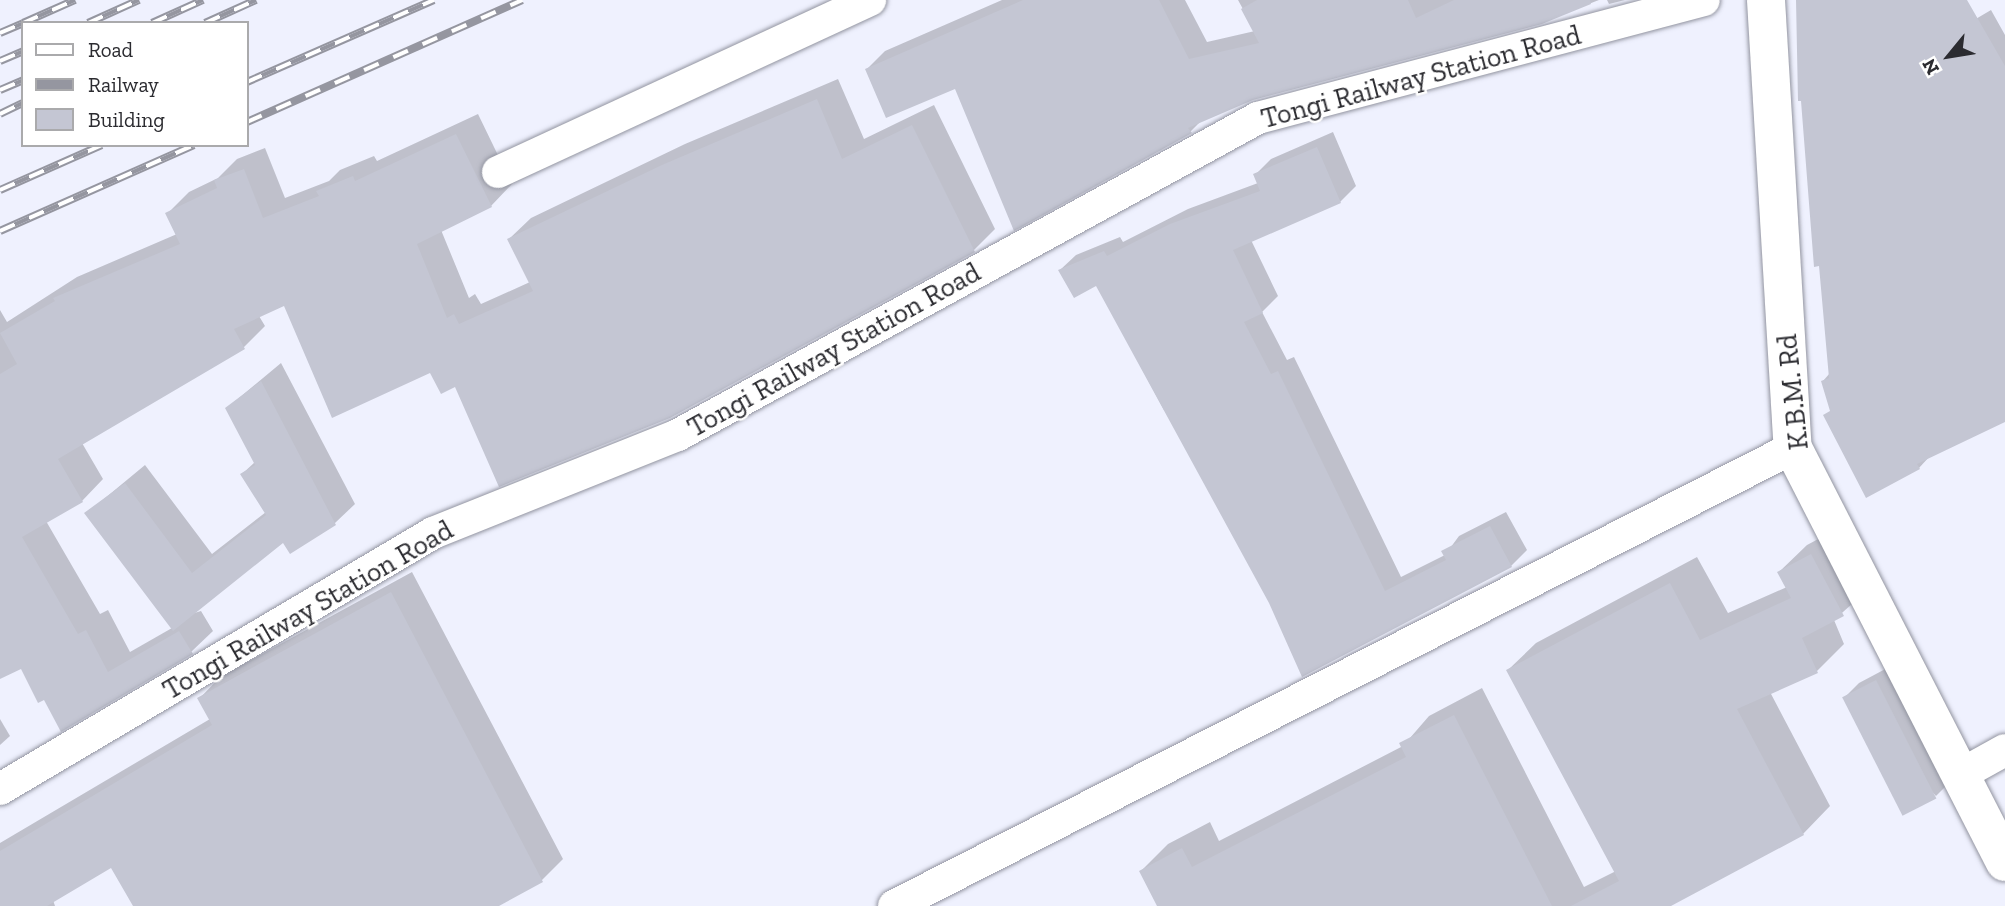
<!DOCTYPE html>
<style>
body{margin:0}
#map{position:relative;width:2005px;height:906px;overflow:hidden;background:#eff1fe;font-family:"Zilla Slab",serif}
div>[style]{position:absolute}
.shadow>*{inset:0;background:#0003}
.building>*{inset:0;background:#c4c6d3;transform-origin:0 0}
.roads{filter:drop-shadow(0 0 2px #9294a0) drop-shadow(0 0 2px #9294a0)}
.minor>*{height:32px;margin:-16px;padding:0 16px;transform-origin:16px;border-radius:16px;background:#fff}
.tertiary>*{height:38px;margin:-19px;padding:0 19px;transform-origin:19px;border-radius:19px;background:#fff}
.rail>*{height:8px;margin-top:-4px;transform-origin:0;background:repeating-linear-gradient(90deg,#fff 0 16px,#9596a0 0 32px);box-sizing:border-box;border-block:2px solid #9596a0}
span{translate:-50% -50%;white-space:nowrap;text-align:center;line-height:1.15;-webkit-text-stroke:5px #fff;paint-order:stroke}
.street-label{font-size:28px;color:#2b2b30}
.legend{position:absolute;left:21px;top:21px;width:228px;height:126px;box-sizing:border-box;background:#fff;border:2px solid #aaaaac;margin:0;padding:9px 12px;list-style:none;font-size:21px;color:#2b2b30}
.legend li{display:flex;align-items:center;gap:14px;height:35px}
.legend b{width:35px;border:2px solid #aaaaac}
.north{position:absolute;left:1914px;top:21px;width:70px;height:70px;-webkit-text-stroke:5px #fff;paint-order:stroke;rotate:240deg;font-size:19px;font-weight:700;line-height:28px;text-align:center;color:#2b2b30}
.north::after{content:'';display:block;margin:auto;width:24px;height:32px;background:#2b2b30;clip-path:polygon(50% 0,100% 100%,50% 72%,0 100%)}
</style>
<div id="map">
<div class="shadow">
<div style="clip-path:polygon(1002px 0,1185px 0,1207px 42px,1255px 31px,1238px 0,1599px 0,1542px 22px,1253px 99px,1202px 120px,1190px 132px,867px 69px,885px 51px)"></div>
<div style="clip-path:polygon(1607px 0,1625px 0,1609px 4px)"></div>
<div style="clip-path:polygon(1798px 0,1922px 0,1935px 43px,1991px 10px,2005px 35px,2005px 413px,1930px 456px,1919px 468px,1832px 409px,1823px 381px,1830px 373px)"></div>
<div style="clip-path:polygon(838px 79px,864px 139px,934px 105px,995px 229px,973px 251px,456px 385px,285px 303px,259px 316px,265px 326px,243px 348px,82px 443px,103px 479px,82px 501px,46px 521px,100px 614px,108px 610px,130px 652px,172px 628px,87px 513px,145px 465px,212px 554px,266px 512px,242px 474px,255px 462px,227px 408px,281px 363px,355px 504px,335px 523px,291px 551px,284px 540px,191px 614px,201px 611px,213px 631px,191px 652px,44px 698px,21px 667px,0 677px,0 310px,7px 322px,77px 277px,177px 234px,167px 214px,189px 192px,218px 178px,237px 159px,265px 148px,285px 198px,329px 181px,340px 170px,374px 156px,377px 161px,478px 114px,512px 184px,491px 206px,441px 230px,469px 298px,475px 294px,481px 304px,530px 282px,509px 239px,531px 218px,685px 144px)"></div>
<div style="clip-path:polygon(1333px 132px,1356px 186px,1340px 202px,1251px 240px,1278px 296px,1262px 312px,1287px 360px,1294px 357px,1401px 577px,1445px 555px,1459px 536px,1506px 512px,1527px 550px,1511px 566px,1303px 675px,1271px 602px,1168px 408px,1164px 410px,1096px 283px,1060px 270px,1076px 255px,1120px 237px,1123px 242px,1188px 209px,1258px 183px,1255px 175px,1271px 159px)"></div>
<div style="clip-path:polygon(1839px 528px,1870px 588px,1834px 620px,1844px 644px,1817px 671px,1770px 692px,1830px 806px,1803px 834px,1668px 906px,1159px 906px,1141px 871px,1168px 844px,1210px 822px,1219px 841px,1403px 746px,1429px 716px,1482px 688px,1584px 887px,1616px 871px,1508px 670px,1536px 643px,1697px 557px,1728px 613px,1787px 587px,1779px 572px,1807px 545px)"></div>
<div style="clip-path:polygon(412px 572px,563px 859px,542px 880px,495px 906px,136px 906px,112px 865px,53px 900px,55px 906px,0 906px,0 843px,210px 719px,199px 699px,220px 677px)"></div>
<div style="clip-path:polygon(1891px 666px,1951px 781px,1936px 796px,1844px 698px,1859px 683px)"></div>
<div style="clip-path:polygon(0 719px,10px 736px,0 745px)"></div>
</div>
<div class="building">
<div style="clip-path:polygon(1023px 0,1159px 0,1189px 59px,1259px 43px,1241px 9px,1257px 0,1408px 0,1416px 18px,1454px 0,1590px 0,1591px 4px,1542px 24px,1253px 100px,1188px 128px,1192px 133px,1014px 231px,955px 89px,886px 118px,865px 69px)"></div>
<div style="clip-path:polygon(1796px 0,1967px 0,2005px 66px,2005px 422px,1917px 464px,1920px 469px,1866px 498px,1823px 415px,1830px 411px,1821px 381px,1829px 378px,1819px 266px,1814px 267px,1801px 101px,1798px 101px)"></div>
<div style="clip-path:polygon(817px 99px,842px 159px,912px 125px,975px 252px,670px 418px,499px 487px,455px 387px,441px 394px,430px 373px,332px 418px,284px 306px,234px 329px,245px 349px,58px 459px,83px 502px,22px 537px,78px 634px,86px 630px,108px 672px,179px 631px,193px 654px,61px 732px,44px 700px,38px 703px,21px 669px,0 679px,0 374px,17px 364px,0 333px,55px 301px,53px 298px,180px 244px,165px 213px,217px 188px,214px 180px,244px 169px,263px 218px,319px 196px,316px 191px,353px 176px,355px 181px,456px 134px,492px 207px,417px 244px,447px 318px,454px 314px,459px 324px,533px 291px,507px 239px,662px 165px)"></div>
<div style="clip-path:polygon(1317px 147px,1341px 203px,1233px 250px,1263px 313px,1244px 322px,1271px 374px,1278px 371px,1385px 591px,1446px 560px,1441px 551px,1490px 526px,1512px 567px,1302px 677px,1269px 603px,1096px 286px,1074px 298px,1058px 270px,1104px 251px,1107px 256px,1170px 224px,1260px 191px,1253px 174px)"></div>
<div style="clip-path:polygon(261px 381px,336px 525px,290px 554px,283px 543px,173px 631px,84px 513px,125px 483px,192px 573px,266px 515px,240px 474px,255px 465px,225px 408px)"></div>
<div style="clip-path:polygon(1811px 554px,1844px 616px,1802px 638px,1818px 673px,1737px 709px,1804px 835px,1671px 906px,1571px 906px,1619px 881px,1506px 670px,1670px 583px,1700px 640px,1791px 598px,1777px 572px)"></div>
<div style="clip-path:polygon(391px 592px,543px 882px,499px 906px,133px 906px,111px 868px,47px 906px,0 906px,0 851px,212px 725px,197px 698px)"></div>
<div style="left:1876px;top:680px;width:133px;height:38px;rotate:63deg"></div>
<div style="clip-path:polygon(1454px 715px,1552px 906px,1157px 906px,1139px 871px,1182px 848px,1192px 867px,1406px 757px,1399px 743px)"></div>
</div>
<div class="roads">
<div class="minor">
<div style="left:498px;top:172px;width:410px;rotate:-24.8deg"></div>
<div style="left:1960px;top:775px;width:51px;rotate:-29.1deg"></div>
<div style="left:0;top:789px;width:503px;rotate:-30.59deg"></div>
<div style="left:433px;top:533px;width:264px;rotate:-21.8deg"></div>
<div style="left:678px;top:435px;width:661px;rotate:-28.66deg"></div>
<div style="left:1258px;top:118px;width:461px;rotate:-14.8deg"></div>
<div style="left:894px;top:906px;width:1009px;rotate:-27deg"></div>
</div>
<div class="tertiary">
<div style="left:1766px;top:0;width:449px;rotate:86.6deg"></div>
<div style="left:1793px;top:448px;width:465px;rotate:62.9deg"></div>
</div>
</div>
<div class="rail">
<div style="left:23px;top:23px;width:57px;rotate:-23.9deg"></div>
<div style="left:88px;top:23px;width:56px;rotate:-24.3deg"></div>
<div style="left:152px;top:23px;width:56px;rotate:-24.3deg"></div>
<div style="left:205px;top:23px;width:56px;rotate:-24.3deg"></div>
<div style="left:0;top:33px;width:25px;rotate:-23deg"></div>
<div style="left:0;top:61px;width:25px;rotate:-23deg"></div>
<div style="left:247px;top:82px;width:204px;rotate:-23.7deg"></div>
<div style="left:0;top:90px;width:25px;rotate:-23deg"></div>
<div style="left:0;top:114px;width:25px;rotate:-26deg"></div>
<div style="left:247px;top:122px;width:301px;rotate:-23.9deg"></div>
<div style="left:0;top:190px;width:111px;rotate:-23.8deg"></div>
<div style="left:0;top:231px;width:212px;rotate:-23.9deg"></div>
</div>
<div class="street-label">
<span style="left:1421px;top:77px;rotate:-15deg">Tongi Railway Station Road</span>
<span style="left:834px;top:350px;rotate:-29deg">Tongi Railway Station Road</span>
<span style="left:1793px;top:392px;rotate:-96deg">K.B.M. Rd</span>
<span style="left:308px;top:610px;rotate:-30deg">Tongi Railway Station Road</span>
</div>
<ul class="legend">
<li><b style="height:9px;background:#fff"></b>Road</li>
<li><b style="height:9px;background:#9596a0"></b>Railway</li>
<li><b style="height:19px;background:#c4c6d3"></b>Building</li>
</ul>
<div class="north">N</div>
</div>
